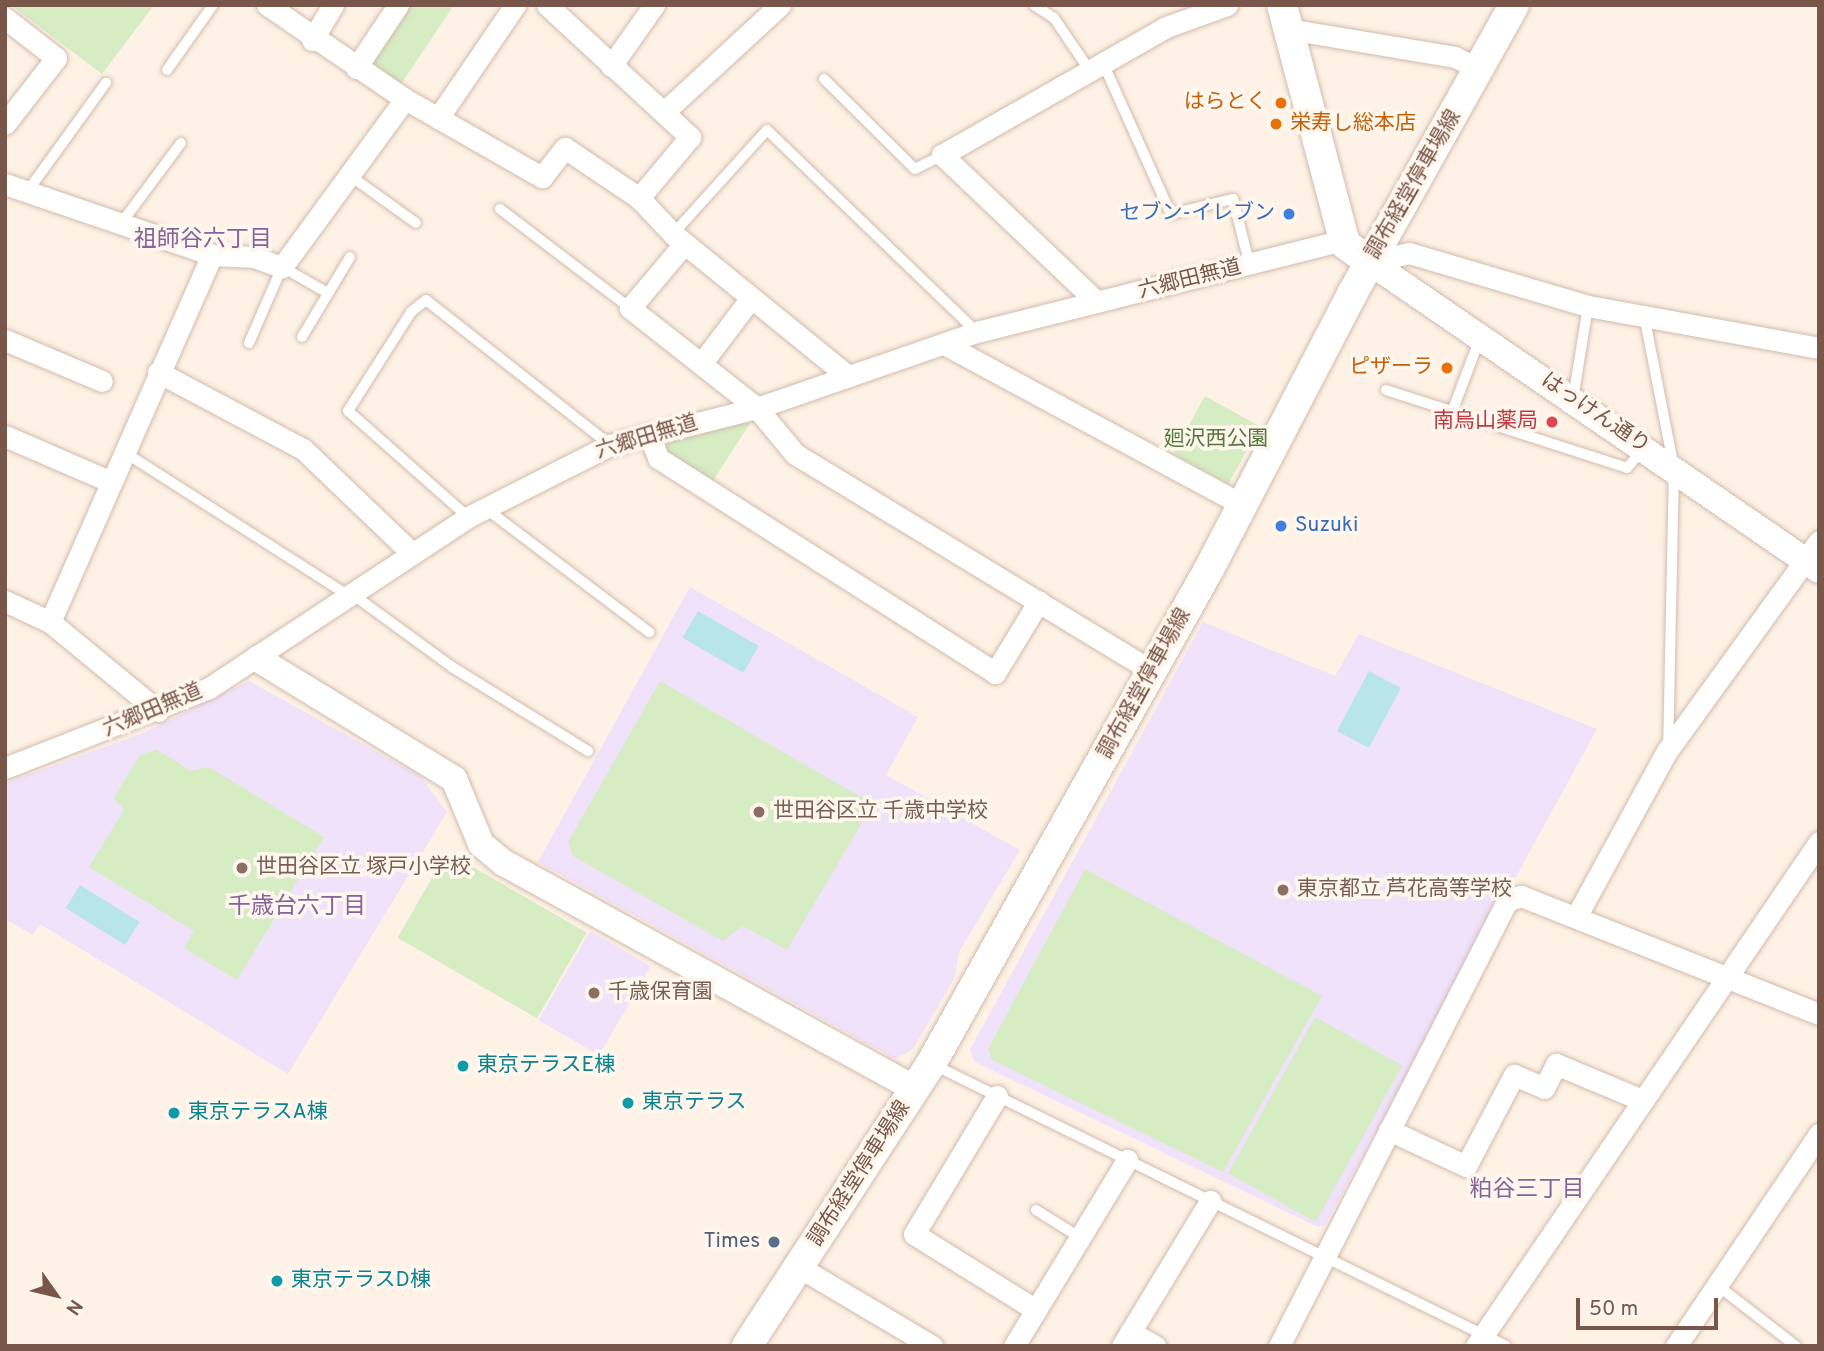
<!DOCTYPE html>
<meta charset="utf-8">
<style>
body{margin:0}
#map{position:relative;width:1824px;height:1351px;overflow:hidden;background:#fdf2e5;font-family:Overpass,"Noto Sans JP",sans-serif}
div>[style]{position:absolute}
.education>*{inset:0;background:#f0e2fa;transform-origin:0 0}
.green>*{inset:0;background:#d6ecc3;transform-origin:0 0}
.water>*{inset:0;background:#b8e5e8;transform-origin:0 0}
.roads{filter:drop-shadow(0 0 2px #d2bbad) drop-shadow(0 0 2px #d2bbad)}
.service>*{height:10px;margin:-5px;padding:0 5px;transform-origin:5px;border-radius:5px;background:#fff}
.minor>*{height:21px;margin:-10.5px;padding:0 10.5px;transform-origin:10.5px;border-radius:10.5px;background:#fff}
.tertiary>*{height:26px;margin:-13px;padding:0 13px;transform-origin:13px;border-radius:13px;background:#fff}
.secondary>*{height:30px;margin:-15px;padding:0 15px;transform-origin:15px;border-radius:15px;background:#fff}
.dots>*{width:19px;height:19px;translate:-50% -50%;box-sizing:border-box;border:4px solid #fff7ed;border-radius:50%}
span{translate:-50% -50%;white-space:nowrap;text-align:center;line-height:1.15;-webkit-text-stroke:7px #fff7ed;paint-order:stroke}
.food-label{font-size:21px;color:#c56008}
.right{translate:-100% -50%;text-align:right}
.left{translate:0 -50%;text-align:left}
.street-label{font-size:21px;color:#785649}
.shop-label{font-size:21px;color:#366cbe}
.health-label{font-size:21px;color:#be3a42}
.park-label{font-size:21px;color:#52793d}
.education-label{font-size:21px;color:#785e54}
.culture-label{font-size:21px;color:#0d838f}
.service-label{font-size:21px;color:#4e5e75}
.neighbourhood-label{font-size:23px;color:#85649c}
.frame{position:absolute;inset:0;border:7px solid #785649;pointer-events:none}
.north{position:absolute;left:21px;top:1260px;width:70px;height:70px;-webkit-text-stroke:5px #fff7ed;paint-order:stroke;rotate:124deg;font-size:19px;font-weight:700;line-height:28px;text-align:center;color:#785649}
.north::after{content:'';display:block;margin:auto;width:24px;height:32px;background:#785649;clip-path:polygon(50% 0,100% 100%,50% 72%,0 100%)}
.scale{position:absolute;left:1576px;top:1298px;width:142px;height:32px;box-sizing:border-box;border:4px solid #785649;border-top:0;padding-left:9px;font-size:21px;line-height:24px;white-space:nowrap;color:#785649;-webkit-text-stroke:5px #fff7ed;paint-order:stroke}
</style>
<div id="map">
<div class="education">
<div style="clip-path:polygon(690px 587px,918px 717px,886px 775px,1020px 850px,959px 952px,954px 979px,913px 1049px,895px 1059px,538px 862px)"></div>
<div style="clip-path:polygon(1203px 622px,1335px 676px,1359px 634px,1597px 729px,1325px 1225px,1318px 1227px,975px 1062px,970px 1050px)"></div>
<div style="clip-path:polygon(249px 681px,420px 776px,447px 812px,288px 1074px,40px 924px,33px 935px,5px 919px,5px 783px,143px 733px)"></div>
<div style="left:590px;top:931px;width:70px;height:103px;rotate:30deg"></div>
</div>
<div class="green">
<div style="clip-path:polygon(11px 5px,154px 5px,102px 74px)"></div>
<div style="clip-path:polygon(408px 5px,454px 5px,399px 87px,367px 66px)"></div>
<div style="left:1205px;top:396px;width:63px;height:66px;rotate:29deg"></div>
<div style="clip-path:polygon(754px 417px,711px 484px,662px 455px,658px 439px)"></div>
<div style="clip-path:polygon(660px 681px,873px 804px,787px 950px,743px 926px,723px 941px,573px 856px,568px 842px)"></div>
<div style="clip-path:polygon(156px 749px,191px 771px,209px 767px,324px 837px,237px 980px,184px 948px,194px 931px,89px 867px,124px 810px,114px 798px,139px 756px)"></div>
<div style="left:447px;top:852px;width:161px;height:99px;rotate:30deg"></div>
<div style="clip-path:polygon(1085px 869px,1322px 996px,1223px 1172px,992px 1060px,988px 1049px)"></div>
<div style="left:1315px;top:1017px;width:100px;height:179px;rotate:29deg"></div>
</div>
<div class="water">
<div style="left:698px;top:611px;width:70px;height:31px;rotate:30deg"></div>
<div style="left:1369px;top:671px;width:36px;height:68px;rotate:28deg"></div>
<div style="left:80px;top:885px;width:70px;height:27px;rotate:32deg"></div>
</div>
<div class="roads">
<div class="service">
<div style="left:1034px;top:5px;width:24px;rotate:33deg"></div>
<div style="left:1054px;top:18px;width:64px;rotate:55.8deg"></div>
<div style="left:1103px;top:63px;width:166px;rotate:65.8deg"></div>
<div style="left:1171px;top:214px;width:64px;rotate:-13.6deg"></div>
<div style="left:1233px;top:199px;width:69px;rotate:75.8deg"></div>
<div style="left:167px;top:70px;width:80px;rotate:-54.7deg"></div>
<div style="left:824px;top:79px;width:128px;rotate:44.7deg"></div>
<div style="left:915px;top:169px;width:30px;rotate:-27deg"></div>
<div style="left:349px;top:175px;width:82px;rotate:35.6deg"></div>
<div style="left:27px;top:192px;width:135px;rotate:-54.1deg"></div>
<div style="left:500px;top:209px;width:163px;rotate:37.3deg"></div>
<div style="left:120px;top:225px;width:102px;rotate:-53.4deg"></div>
<div style="left:673px;top:234px;width:140px;rotate:-47.9deg"></div>
<div style="left:767px;top:130px;width:291px;rotate:43.9deg"></div>
<div style="left:1645px;top:320px;width:151px;rotate:78.9deg"></div>
<div style="left:1674px;top:468px;width:277px;rotate:91.2deg"></div>
<div style="left:302px;top:337px;width:93px;rotate:-59deg"></div>
<div style="left:249px;top:343px;width:83px;rotate:-66.5deg"></div>
<div style="left:282px;top:267px;width:51px;rotate:29.6deg"></div>
<div style="left:1386px;top:390px;width:253px;rotate:17.9deg"></div>
<div style="left:1627px;top:468px;width:25px;rotate:-50deg"></div>
<div style="left:1573px;top:399px;width:94px;rotate:-80.8deg"></div>
<div style="left:1452px;top:412px;width:79px;rotate:-69.3deg"></div>
<div style="left:124px;top:452px;width:267px;rotate:32.6deg"></div>
<div style="left:485px;top:508px;width:206px;rotate:37.1deg"></div>
<div style="left:468px;top:517px;width:160px;rotate:-138.5deg"></div>
<div style="left:348px;top:411px;width:117px;rotate:-57.5deg"></div>
<div style="left:411px;top:312px;width:19px;rotate:-39deg"></div>
<div style="left:426px;top:300px;width:234px;rotate:38.2deg"></div>
<div style="left:352px;top:594px;width:124px;rotate:36.1deg"></div>
<div style="left:452px;top:667px;width:160px;rotate:31.7deg"></div>
<div style="left:934px;top:1065px;width:637px;rotate:26.16deg"></div>
<div style="left:1036px;top:1210px;width:51px;rotate:32.1deg"></div>
<div style="left:1717px;top:1285px;width:100px;rotate:37.7deg"></div>
</div>
<div class="minor">
<div style="left:547px;top:5px;width:195px;rotate:42.7deg"></div>
<div style="left:690px;top:137px;width:80px;rotate:129.9deg"></div>
<div style="left:5px;top:18px;width:65px;rotate:38.1deg"></div>
<div style="left:56px;top:58px;width:83px;rotate:127.7deg"></div>
<div style="left:1288px;top:29px;width:169px;rotate:9.5deg"></div>
<div style="left:1455px;top:57px;width:28px;rotate:27deg"></div>
<div style="left:312px;top:40px;width:41px;rotate:-59deg"></div>
<div style="left:611px;top:66px;width:75px;rotate:-54.8deg"></div>
<div style="left:356px;top:68px;width:76px;rotate:-56.3deg"></div>
<div style="left:405px;top:99px;width:158px;rotate:29.7deg"></div>
<div style="left:542px;top:177px;width:37px;rotate:-52deg"></div>
<div style="left:565px;top:148px;width:89px;rotate:34deg"></div>
<div style="left:639px;top:198px;width:50px;rotate:46.6deg"></div>
<div style="left:673px;top:234px;width:222px;rotate:39.1deg"></div>
<div style="left:664px;top:112px;width:158px;rotate:-42.7deg"></div>
<div style="left:438px;top:118px;width:137px;rotate:-55.7deg"></div>
<div style="left:5px;top:184px;width:219px;rotate:18.9deg"></div>
<div style="left:212px;top:255px;width:42px;rotate:2.7deg"></div>
<div style="left:254px;top:257px;width:30px;rotate:20deg"></div>
<div style="left:282px;top:267px;width:208px;rotate:-53.8deg"></div>
<div style="left:405px;top:99px;width:167px;rotate:-145.7deg"></div>
<div style="left:684px;top:244px;width:84px;rotate:130.2deg"></div>
<div style="left:630px;top:308px;width:162px;rotate:38.2deg"></div>
<div style="left:757px;top:408px;width:60px;rotate:50.4deg"></div>
<div style="left:795px;top:454px;width:418px;rotate:31.3deg"></div>
<div style="left:1370px;top:262px;width:40px;rotate:-13deg"></div>
<div style="left:1409px;top:253px;width:187px;rotate:16.5deg"></div>
<div style="left:1588px;top:306px;width:235px;rotate:10.3deg"></div>
<div style="left:1097px;top:302px;width:214px;rotate:-136.5deg"></div>
<div style="left:942px;top:155px;width:258px;rotate:-29.7deg"></div>
<div style="left:1166px;top:27px;width:65px;rotate:-19.8deg"></div>
<div style="left:5px;top:340px;width:105px;rotate:22.9deg"></div>
<div style="left:944px;top:344px;width:340px;rotate:28.3deg"></div>
<div style="left:701px;top:364px;width:83px;rotate:-52.9deg"></div>
<div style="left:158px;top:372px;width:164px;rotate:28deg"></div>
<div style="left:303px;top:449px;width:151px;rotate:43.7deg"></div>
<div style="left:649px;top:434px;width:26px;rotate:69deg"></div>
<div style="left:658px;top:458px;width:400px;rotate:32.5deg"></div>
<div style="left:995px;top:673px;width:84px;rotate:-58.6deg"></div>
<div style="left:5px;top:436px;width:113px;rotate:23.4deg"></div>
<div style="left:5px;top:601px;width:50px;rotate:25deg"></div>
<div style="left:158px;top:711px;width:140px;rotate:-140.5deg"></div>
<div style="left:50px;top:622px;width:401px;rotate:-66.2deg"></div>
<div style="left:5px;top:768px;width:219px;rotate:-21.4deg"></div>
<div style="left:209px;top:688px;width:310px;rotate:-33.4deg"></div>
<div style="left:468px;top:517px;width:159px;rotate:-26.9deg"></div>
<div style="left:610px;top:445px;width:152px;rotate:-14.1deg"></div>
<div style="left:757px;top:408px;width:233px;rotate:-19.1deg"></div>
<div style="left:977px;top:332px;width:378px;rotate:-14.1deg"></div>
<div style="left:1576px;top:917px;width:189px;rotate:-61.3deg"></div>
<div style="left:1667px;top:751px;width:259px;rotate:-54.1deg"></div>
<div style="left:997px;top:1096px;width:161px;rotate:121deg"></div>
<div style="left:914px;top:1234px;width:144px;rotate:31.9deg"></div>
<div style="left:1389px;top:1130px;width:85px;rotate:25.1deg"></div>
<div style="left:1466px;top:1166px;width:103px;rotate:-62.2deg"></div>
<div style="left:1514px;top:1075px;width:33px;rotate:23deg"></div>
<div style="left:1544px;top:1088px;width:27px;rotate:-63deg"></div>
<div style="left:1556px;top:1064px;width:93px;rotate:22.7deg"></div>
<div style="left:799px;top:1267px;width:155px;rotate:30.7deg"></div>
<div style="left:1130px;top:1332px;width:29px;rotate:29deg"></div>
<div style="left:1014px;top:1346px;width:218px;rotate:-58.7deg"></div>
<div style="left:1122px;top:1346px;width:170px;rotate:-58.7deg"></div>
<div style="left:1279px;top:1346px;width:500px;rotate:-62.87deg"></div>
<div style="left:1507px;top:901px;width:15px;rotate:-20deg"></div>
<div style="left:1521px;top:896px;width:321px;rotate:21.6deg"></div>
<div style="left:1476px;top:1346px;width:610px;rotate:-55.76deg"></div>
<div style="left:1676px;top:1346px;width:256px;rotate:-56deg"></div>
</div>
<div class="tertiary">
<div style="left:1370px;top:262px;width:544px;rotate:34.45deg"></div>
<div style="left:258px;top:659px;width:230px;rotate:31.5deg"></div>
<div style="left:454px;top:779px;width:70px;rotate:67.4deg"></div>
<div style="left:481px;top:844px;width:30px;rotate:40deg"></div>
<div style="left:504px;top:863px;width:469px;rotate:28.8deg"></div>
</div>
<div class="secondary">
<div style="left:1282px;top:5px;width:247px;rotate:75.2deg"></div>
<div style="left:1345px;top:244px;width:31px;rotate:36deg"></div>
<div style="left:747px;top:1346px;width:337px;rotate:-56.9deg"></div>
<div style="left:931px;top:1064px;width:568px;rotate:-60.68deg"></div>
<div style="left:1209px;top:569px;width:310px;rotate:-62.5deg"></div>
<div style="left:1352px;top:294px;width:331px;rotate:-60.7deg"></div>
</div>
</div>
<div class="dots">
<div style="left:1281px;top:103px;background:#e8710a"></div>
<div style="left:1276px;top:124px;background:#e8710a"></div>
<div style="left:1289px;top:214px;background:#3f7fe0"></div>
<div style="left:1447px;top:368px;background:#e8710a"></div>
<div style="left:1552px;top:422px;background:#e0444e"></div>
<div style="left:1281px;top:526px;background:#3f7fe0"></div>
<div style="left:759px;top:812px;background:#8d6e63"></div>
<div style="left:242px;top:868px;background:#8d6e63"></div>
<div style="left:1283px;top:890px;background:#8d6e63"></div>
<div style="left:594px;top:993px;background:#8d6e63"></div>
<div style="left:463px;top:1066px;background:#0f9aa8"></div>
<div style="left:628px;top:1103px;background:#0f9aa8"></div>
<div style="left:174px;top:1113px;background:#0f9aa8"></div>
<div style="left:774px;top:1242px;background:#5c6f8a"></div>
<div style="left:277px;top:1281px;background:#0f9aa8"></div>
</div>
<div class="food-label">
<span class="right" style="left:1267px;top:103px">はらとく</span>
<span class="left" style="left:1290px;top:124px">栄寿し総本店</span>
<span class="right" style="left:1433px;top:368px">ピザーラ</span>
</div>
<div class="street-label">
<span style="left:1414px;top:185px;rotate:-60deg">調布経堂停車場線</span>
<span style="left:1190px;top:280px;rotate:-14deg">六郷田無道</span>
<span style="left:1595px;top:414px;rotate:34deg">はっけん通り</span>
<span style="left:647px;top:438px;rotate:-17deg">六郷田無道</span>
<span style="left:1145px;top:684px;rotate:-61deg">調布経堂停車場線</span>
<span style="left:153px;top:711px;rotate:-23deg">六郷田無道</span>
<span style="left:860px;top:1174px;rotate:-57deg">調布経堂停車場線</span>
</div>
<div class="shop-label">
<span class="right" style="left:1275px;top:214px">セブン-イレブン</span>
<span class="left" style="left:1295px;top:526px">Suzuki</span>
</div>
<div class="health-label">
<span class="right" style="left:1538px;top:422px">南烏山薬局</span>
</div>
<div class="park-label">
<span style="left:1216px;top:440px">廻沢西公園</span>
</div>
<div class="education-label">
<span class="left" style="left:773px;top:812px">世田谷区立 千歳中学校</span>
<span class="left" style="left:256px;top:868px">世田谷区立 塚戸小学校</span>
<span class="left" style="left:1297px;top:890px">東京都立 芦花高等学校</span>
<span class="left" style="left:608px;top:993px">千歳保育園</span>
</div>
<div class="culture-label">
<span class="left" style="left:477px;top:1066px">東京テラスE棟</span>
<span class="left" style="left:642px;top:1103px">東京テラス</span>
<span class="left" style="left:188px;top:1113px">東京テラスA棟</span>
<span class="left" style="left:291px;top:1281px">東京テラスD棟</span>
</div>
<div class="service-label">
<span class="right" style="left:760px;top:1242px">Times</span>
</div>
<div class="neighbourhood-label">
<span style="left:203px;top:241px">祖師谷六丁目</span>
<span style="left:297px;top:908px">千歳台六丁目</span>
<span style="left:1527px;top:1191px">粕谷三丁目</span>
</div>
<div class="frame"></div>
<div class="north">N</div>
<div class="scale">50 m</div>
</div>
